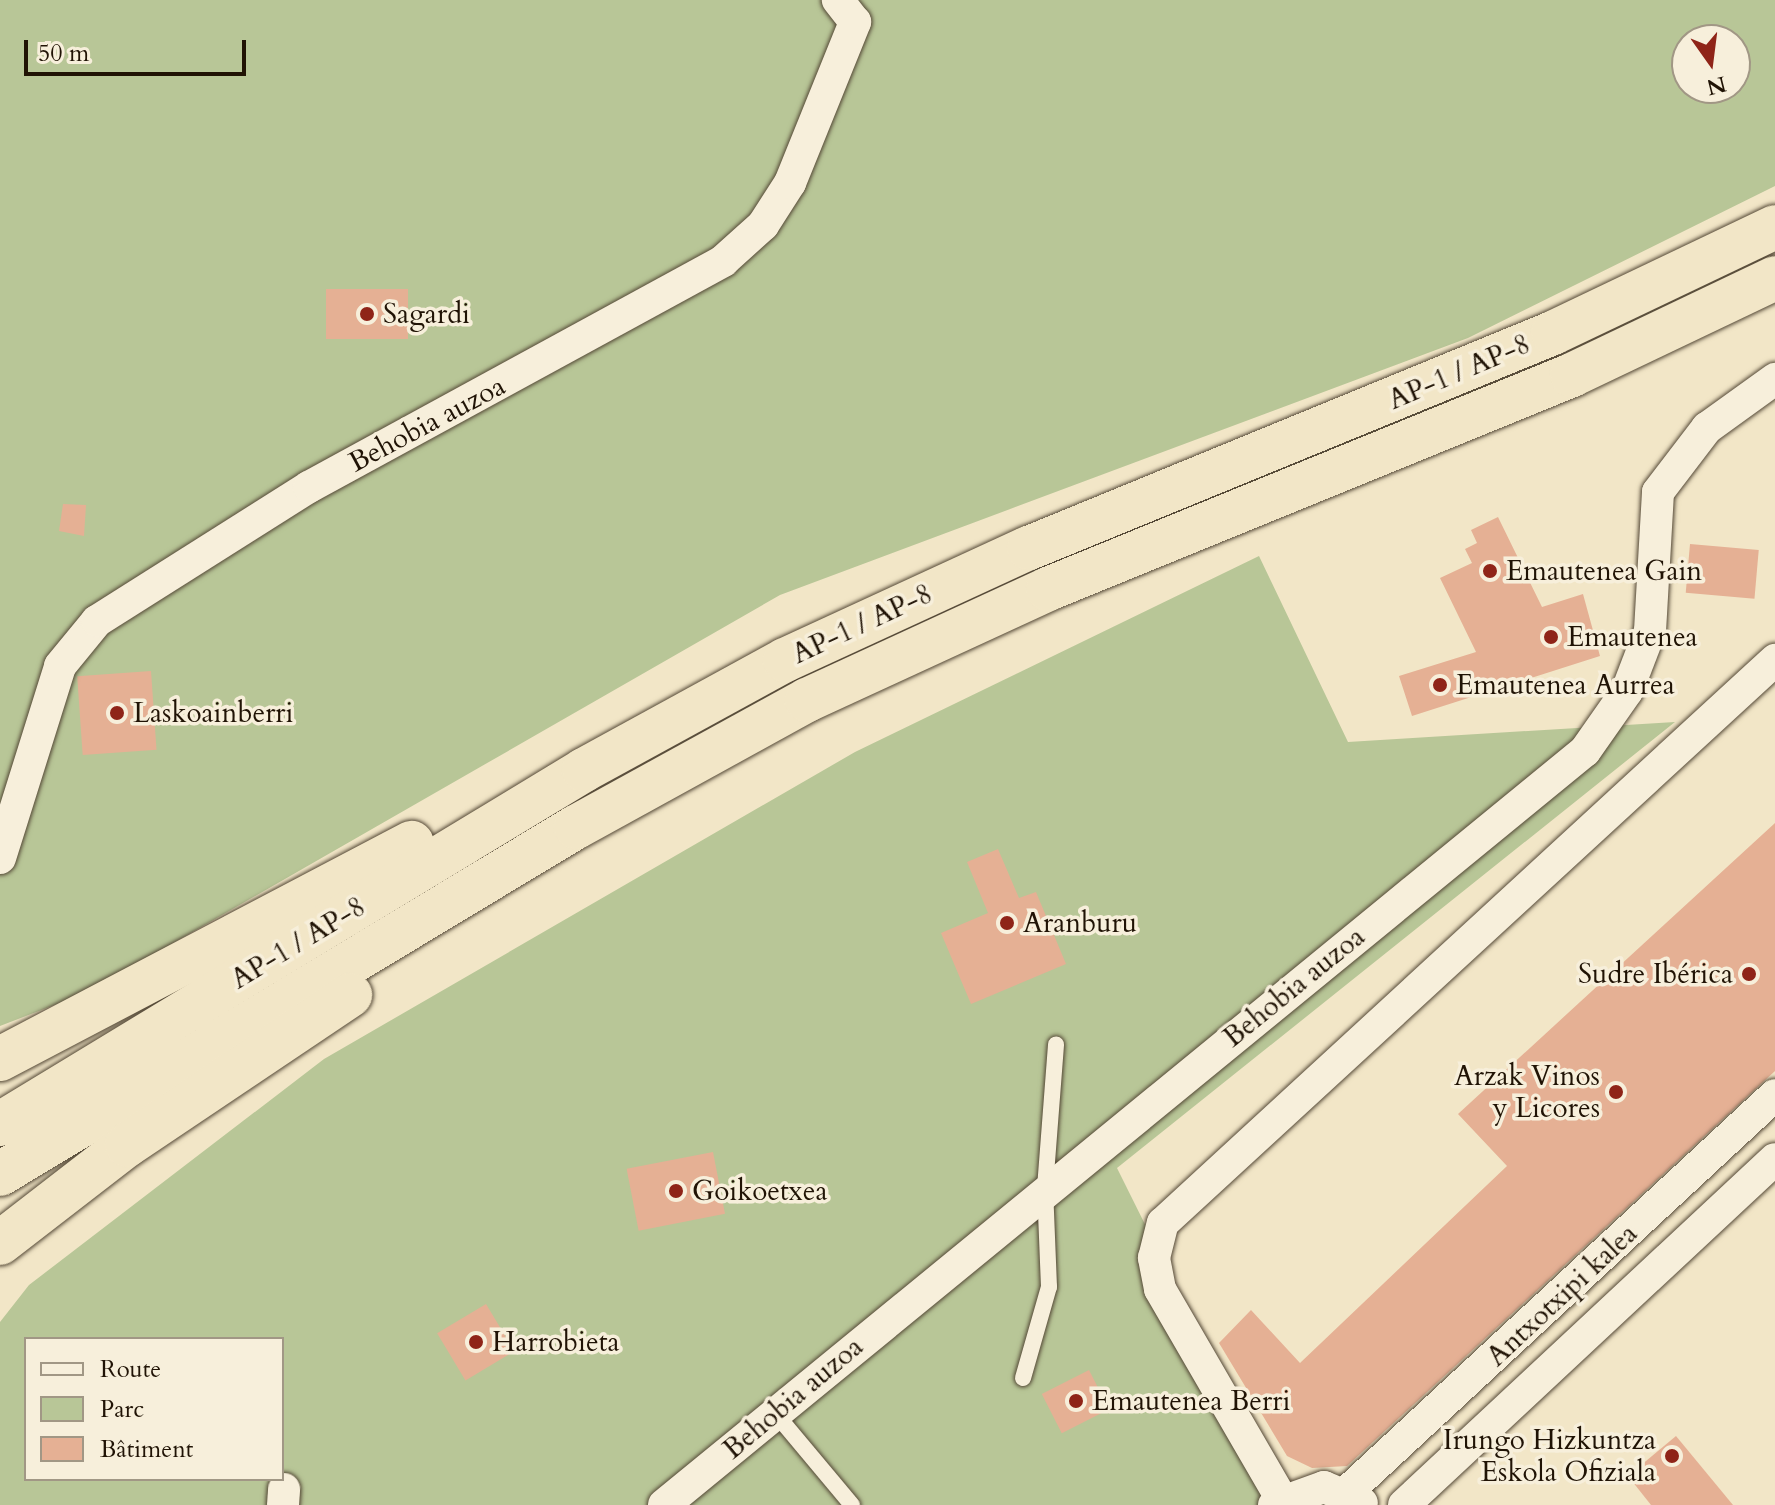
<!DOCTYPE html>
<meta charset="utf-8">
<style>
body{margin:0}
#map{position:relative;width:1775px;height:1505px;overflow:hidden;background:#f2e6c7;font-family:Cardo,serif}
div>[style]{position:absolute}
.green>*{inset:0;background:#b8c697}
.building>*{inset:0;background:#e5b094;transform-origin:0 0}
.roads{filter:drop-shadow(0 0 2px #544836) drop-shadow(0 0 2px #544836)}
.lane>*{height:16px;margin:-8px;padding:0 8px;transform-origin:8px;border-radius:8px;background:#f7efdb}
.street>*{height:32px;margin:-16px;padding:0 16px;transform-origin:16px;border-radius:16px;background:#f7efdb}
.highway>*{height:44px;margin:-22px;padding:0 22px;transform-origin:22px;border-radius:22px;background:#f2e6c7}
.dots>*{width:22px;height:22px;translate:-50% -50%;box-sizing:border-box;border:4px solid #f7efdb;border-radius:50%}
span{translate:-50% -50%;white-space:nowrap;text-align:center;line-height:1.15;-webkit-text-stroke:7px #f7efdb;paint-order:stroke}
.poi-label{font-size:28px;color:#201305}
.left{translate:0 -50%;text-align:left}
.right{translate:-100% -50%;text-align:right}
.street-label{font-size:28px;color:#201305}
.legend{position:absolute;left:24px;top:1337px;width:260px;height:144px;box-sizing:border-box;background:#f7efdb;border:2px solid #a19785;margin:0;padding:10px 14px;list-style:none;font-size:24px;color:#201305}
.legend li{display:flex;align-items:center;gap:16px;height:40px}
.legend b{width:40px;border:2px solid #a19785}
.north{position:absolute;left:1671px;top:24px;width:80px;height:80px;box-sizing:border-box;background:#f7efdb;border:2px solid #a19785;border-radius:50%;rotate:166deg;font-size:22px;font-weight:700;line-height:32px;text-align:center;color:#201305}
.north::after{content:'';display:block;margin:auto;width:28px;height:36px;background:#8f2418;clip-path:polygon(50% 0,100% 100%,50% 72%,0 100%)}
.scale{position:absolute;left:24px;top:40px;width:222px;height:36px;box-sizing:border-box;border:4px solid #201305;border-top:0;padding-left:10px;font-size:24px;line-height:28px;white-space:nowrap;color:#201305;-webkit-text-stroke:6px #f7efdb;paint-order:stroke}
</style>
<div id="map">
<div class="green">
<div style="clip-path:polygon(evenodd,0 0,1775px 0,1775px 186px,1468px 338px,780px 595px,88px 992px,0 1026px,0 0,1687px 40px,1735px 40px,1735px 88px,1687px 88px,1687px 40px)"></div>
<div style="clip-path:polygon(evenodd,1259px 556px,1348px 742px,1675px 722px,1117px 1168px,1281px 1498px,1277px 1505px,0 1505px,0 1322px,29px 1285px,324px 1059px,855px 752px,1259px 556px,26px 1339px,282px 1339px,282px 1479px,26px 1479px,26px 1339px)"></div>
</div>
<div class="building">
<div style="left:326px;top:289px;width:82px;height:50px"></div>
<div style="clip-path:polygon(63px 504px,86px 505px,84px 536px,59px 531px)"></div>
<div style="clip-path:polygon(1498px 517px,1542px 607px,1583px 594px,1600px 656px,1412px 716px,1399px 676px,1476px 652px,1440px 578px,1472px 563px,1465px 549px,1477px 543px,1471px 530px)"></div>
<div style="left:1690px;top:544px;width:69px;height:49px;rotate:5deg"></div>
<div style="left:151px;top:671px;width:79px;height:74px;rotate:86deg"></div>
<div style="clip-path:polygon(1775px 823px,1775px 1071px,1347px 1466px,1312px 1468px,1287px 1456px,1219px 1343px,1251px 1310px,1300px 1363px,1507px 1166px,1458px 1114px)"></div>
<div style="clip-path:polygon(998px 849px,1019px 898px,1036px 892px,1066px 964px,971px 1004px,941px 933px,988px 913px,967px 862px)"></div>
<div style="left:713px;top:1152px;width:63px;height:88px;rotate:79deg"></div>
<div style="left:486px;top:1304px;width:55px;height:57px;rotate:59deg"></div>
<div style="left:1089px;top:1370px;width:44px;height:53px;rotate:63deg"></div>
<div style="clip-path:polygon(1676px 1436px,1733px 1505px,1651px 1505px,1628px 1476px)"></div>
</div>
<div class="roads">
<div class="lane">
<div style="left:1023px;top:1378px;width:95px;rotate:-74.1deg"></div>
<div style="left:1049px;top:1287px;width:99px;rotate:-92.3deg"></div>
<div style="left:1045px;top:1188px;width:144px;rotate:-85.6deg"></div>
<div style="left:775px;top:1413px;width:120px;rotate:50.1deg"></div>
</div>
<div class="street">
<div style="left:0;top:858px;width:201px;rotate:-72.6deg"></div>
<div style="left:60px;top:666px;width:58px;rotate:-50.6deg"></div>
<div style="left:97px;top:621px;width:251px;rotate:-32.3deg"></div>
<div style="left:309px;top:487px;width:472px;rotate:-28.6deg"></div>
<div style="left:723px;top:261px;width:54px;rotate:-42deg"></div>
<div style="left:763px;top:225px;width:50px;rotate:-57.3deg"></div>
<div style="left:790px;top:183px;width:174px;rotate:-68deg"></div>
<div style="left:855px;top:22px;width:28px;rotate:-128deg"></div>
<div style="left:1346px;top:1493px;width:585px;rotate:-42.85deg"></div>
<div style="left:1281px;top:1498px;width:241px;rotate:-120.1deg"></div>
<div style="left:1160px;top:1289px;width:32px;rotate:-101deg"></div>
<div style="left:1154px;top:1258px;width:36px;rotate:-76deg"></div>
<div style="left:1163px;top:1223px;width:832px;rotate:-42.61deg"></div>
<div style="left:283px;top:1505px;width:16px;rotate:-86deg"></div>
<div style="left:664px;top:1505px;width:1190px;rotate:-39.31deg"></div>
<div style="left:1585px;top:751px;width:73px;rotate:-55deg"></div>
<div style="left:1627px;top:691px;width:64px;rotate:-69deg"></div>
<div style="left:1650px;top:631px;width:139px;rotate:-86.7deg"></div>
<div style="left:1658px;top:492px;width:81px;rotate:-52.6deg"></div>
<div style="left:1707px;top:428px;width:84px;rotate:-35.8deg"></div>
<div style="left:1274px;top:1505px;width:53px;rotate:-19.8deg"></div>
<div style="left:1324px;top:1487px;width:41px;rotate:22.8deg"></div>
<div style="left:1404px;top:1505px;width:507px;rotate:-43deg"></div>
</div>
<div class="highway">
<div style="left:0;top:1059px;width:465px;rotate:-27.7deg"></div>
<div style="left:0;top:1124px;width:683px;rotate:-31.22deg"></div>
<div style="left:584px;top:770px;width:229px;rotate:-28.7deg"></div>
<div style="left:785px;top:660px;width:268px;rotate:-24.7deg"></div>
<div style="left:1029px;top:548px;width:566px;rotate:-22.31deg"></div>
<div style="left:1553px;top:333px;width:246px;rotate:-25.5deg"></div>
<div style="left:0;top:1174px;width:672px;rotate:-31.07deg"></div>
<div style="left:576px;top:827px;width:264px;rotate:-28.8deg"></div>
<div style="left:807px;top:700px;width:265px;rotate:-24.7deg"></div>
<div style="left:1048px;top:589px;width:566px;rotate:-22.21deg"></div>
<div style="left:1572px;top:375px;width:225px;rotate:-25.5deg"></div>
<div style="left:0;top:1243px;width:160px;rotate:-37.7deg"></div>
<div style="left:127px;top:1145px;width:269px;rotate:-33.9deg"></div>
</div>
</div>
<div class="dots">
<div style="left:367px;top:314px;background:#8f2418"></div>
<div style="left:1490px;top:571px;background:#8f2418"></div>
<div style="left:1551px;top:637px;background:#8f2418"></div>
<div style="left:1440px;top:685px;background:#8f2418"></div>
<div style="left:117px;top:713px;background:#8f2418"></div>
<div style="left:1007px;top:923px;background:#8f2418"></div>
<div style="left:1749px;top:974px;background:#8f2418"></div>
<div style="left:1616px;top:1092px;background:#8f2418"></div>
<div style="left:676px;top:1191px;background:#8f2418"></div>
<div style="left:476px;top:1342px;background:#8f2418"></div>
<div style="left:1076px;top:1401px;background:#8f2418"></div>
<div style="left:1672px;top:1456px;background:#8f2418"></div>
</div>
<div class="poi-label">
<span class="left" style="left:383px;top:314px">Sagardi</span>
<span class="left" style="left:1506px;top:571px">Emautenea Gain</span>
<span class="left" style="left:1567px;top:637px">Emautenea</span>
<span class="left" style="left:1456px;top:685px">Emautenea Aurrea</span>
<span class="left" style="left:133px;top:713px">Laskoainberri</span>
<span class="left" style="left:1023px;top:923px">Aranburu</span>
<span class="right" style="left:1733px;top:974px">Sudre Ibérica</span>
<span class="right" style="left:1600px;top:1092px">Arzak Vinos<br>y Licores</span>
<span class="left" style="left:692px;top:1191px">Goikoetxea</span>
<span class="left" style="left:492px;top:1342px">Harrobieta</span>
<span class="left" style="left:1092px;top:1401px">Emautenea Berri</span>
<span class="right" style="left:1656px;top:1456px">Irungo Hizkuntza<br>Eskola Ofiziala</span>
</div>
<div class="street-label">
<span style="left:1459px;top:372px;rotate:-23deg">AP-1 / AP-8</span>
<span style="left:427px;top:424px;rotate:-28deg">Behobia auzoa</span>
<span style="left:862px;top:624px;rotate:-25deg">AP-1 / AP-8</span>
<span style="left:298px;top:943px;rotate:-31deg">AP-1 / AP-8</span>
<span style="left:1294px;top:987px;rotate:-39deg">Behobia auzoa</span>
<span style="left:1562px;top:1295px;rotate:-43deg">Antxotxipi kalea</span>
<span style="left:793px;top:1398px;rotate:-40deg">Behobia auzoa</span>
</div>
<ul class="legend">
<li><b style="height:10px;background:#f7efdb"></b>Route</li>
<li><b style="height:22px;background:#b8c697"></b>Parc</li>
<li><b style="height:22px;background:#e5b094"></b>Bâtiment</li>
</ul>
<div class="north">N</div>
<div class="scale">50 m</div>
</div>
